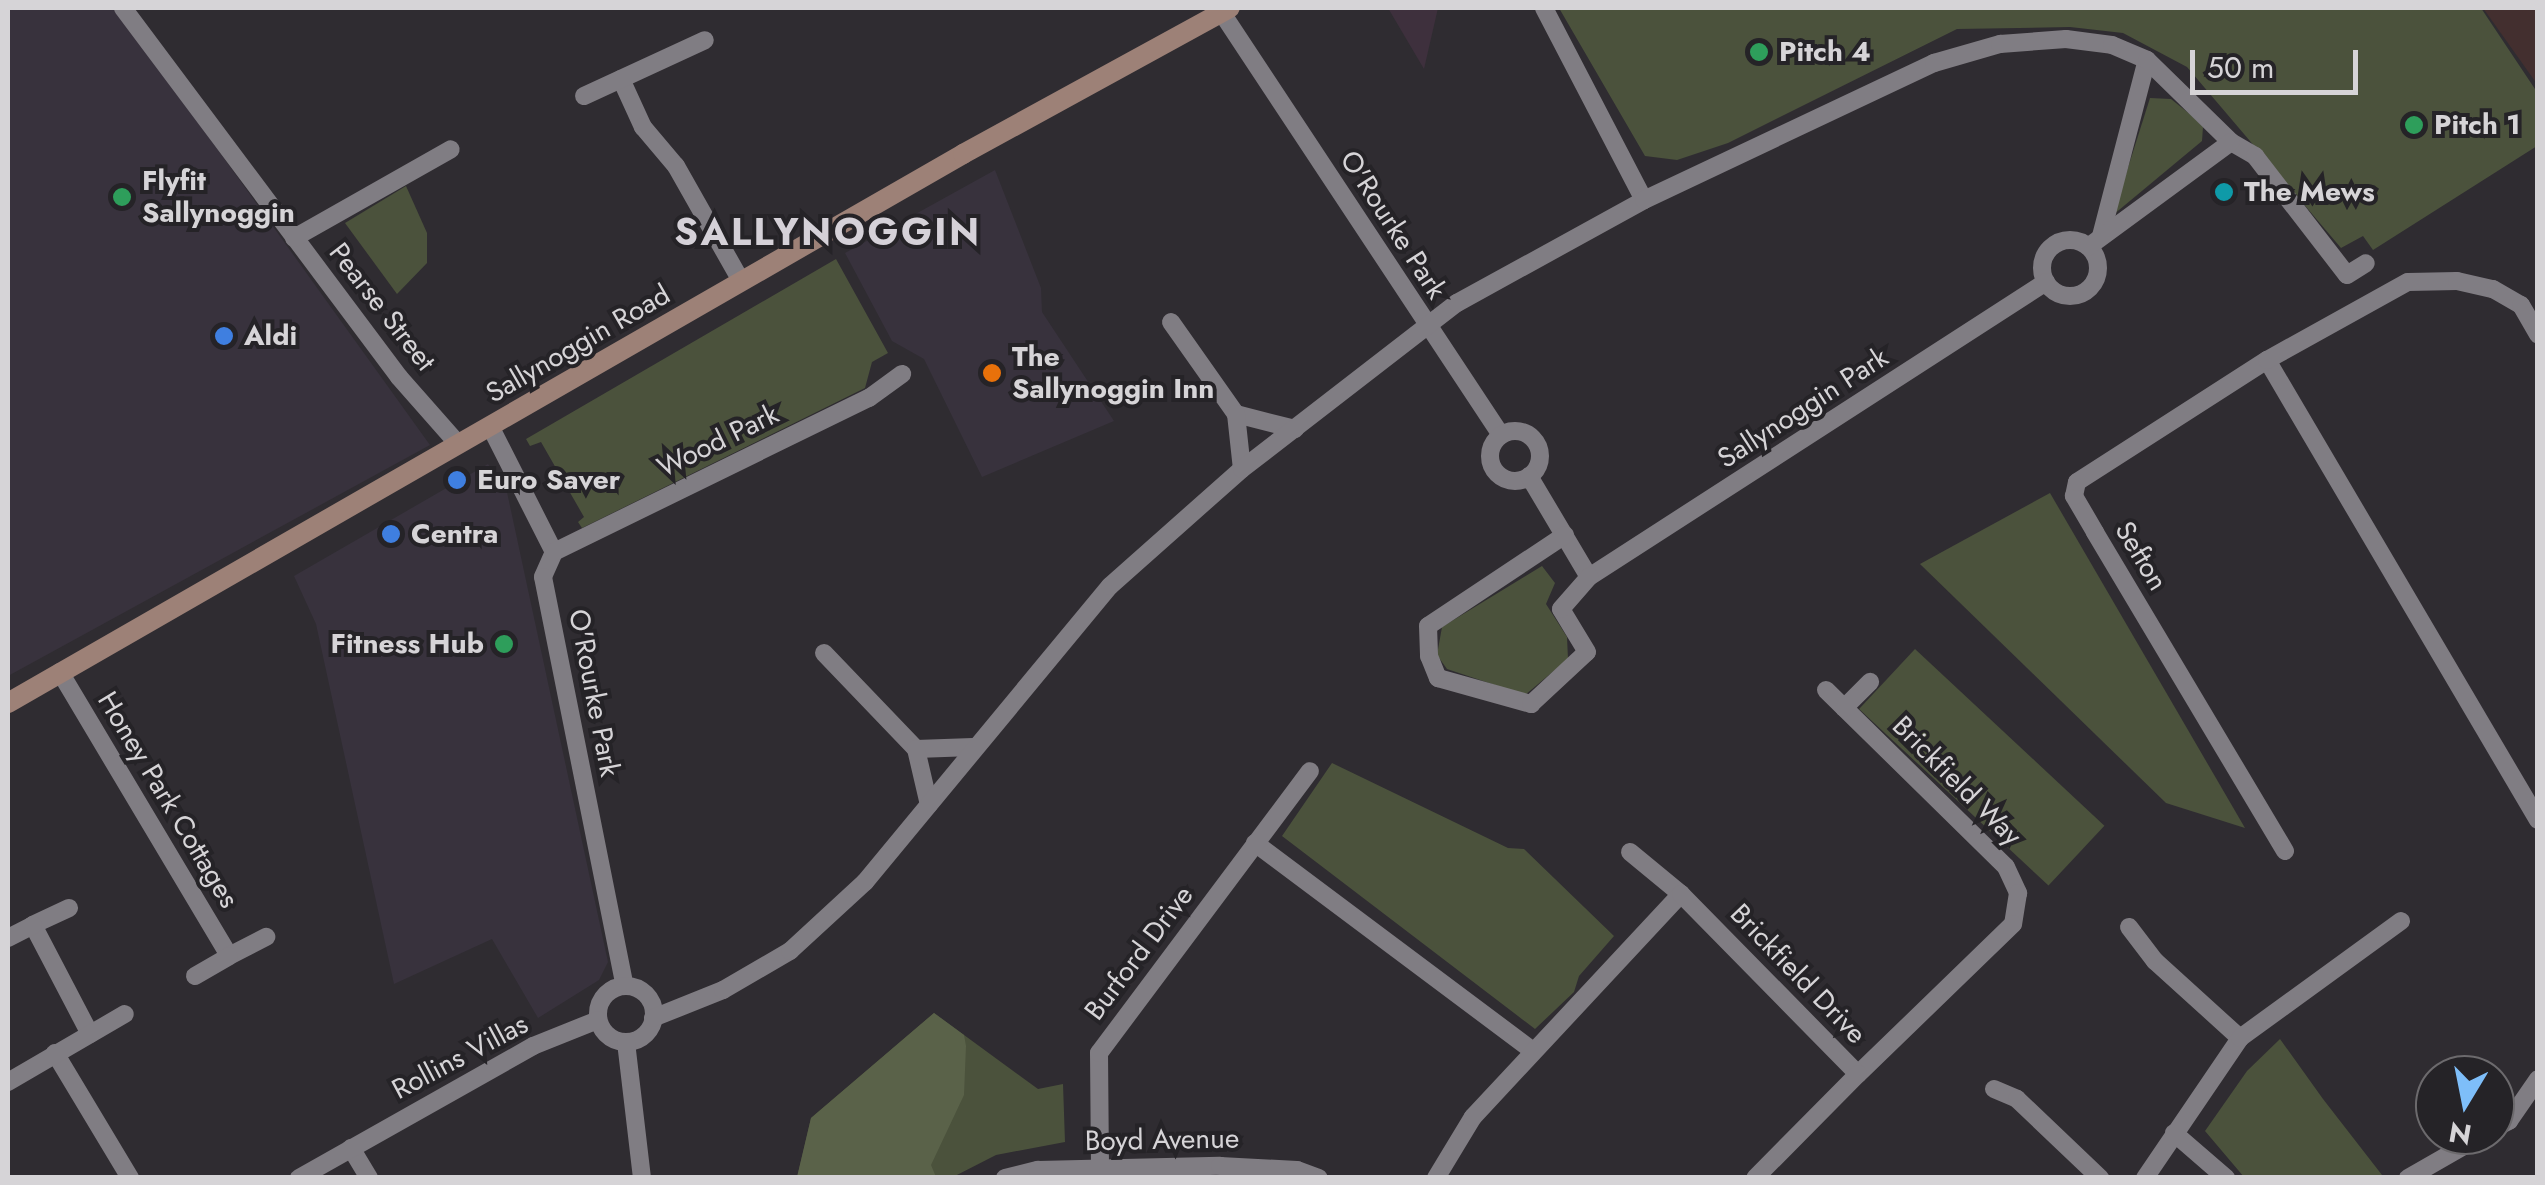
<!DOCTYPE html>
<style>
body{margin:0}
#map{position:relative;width:2545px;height:1185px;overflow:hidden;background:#2f2c31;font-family:Jost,sans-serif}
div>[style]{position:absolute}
.built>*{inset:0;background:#38323d}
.industrial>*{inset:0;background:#432f2f}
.education>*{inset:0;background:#3e303d}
.green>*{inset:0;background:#4b523c;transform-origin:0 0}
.forest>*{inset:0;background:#5a6249}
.street>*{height:18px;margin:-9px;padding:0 9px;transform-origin:9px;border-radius:9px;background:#807d83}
.street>.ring{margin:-9px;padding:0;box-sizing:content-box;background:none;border:18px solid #807d83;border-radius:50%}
.secondary>*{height:20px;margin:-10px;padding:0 10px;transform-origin:10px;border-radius:10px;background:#9d8177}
.dots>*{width:28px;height:28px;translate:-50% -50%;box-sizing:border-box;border:5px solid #252327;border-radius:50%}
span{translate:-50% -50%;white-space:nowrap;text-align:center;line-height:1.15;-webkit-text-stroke:8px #252327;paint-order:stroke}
.poi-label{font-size:28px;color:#d6d4d7;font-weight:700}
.left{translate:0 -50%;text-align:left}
.right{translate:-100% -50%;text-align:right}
.street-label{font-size:28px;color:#d6d4d7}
.district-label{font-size:38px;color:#d5d1d8;font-weight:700;letter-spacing:2.5px}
.frame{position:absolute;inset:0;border:10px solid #d6d4d7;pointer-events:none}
.north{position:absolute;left:2415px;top:1055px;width:100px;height:100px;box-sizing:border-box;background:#252327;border:2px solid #6c6a6d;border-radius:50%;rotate:190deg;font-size:28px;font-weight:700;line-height:40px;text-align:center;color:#d6d4d7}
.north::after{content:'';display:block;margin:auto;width:35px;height:45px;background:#7ebef9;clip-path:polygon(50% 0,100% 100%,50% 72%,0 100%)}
.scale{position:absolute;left:2190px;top:50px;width:168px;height:45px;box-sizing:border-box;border:5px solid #d6d4d7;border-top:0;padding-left:12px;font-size:30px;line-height:35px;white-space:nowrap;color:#d6d4d7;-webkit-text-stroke:8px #252327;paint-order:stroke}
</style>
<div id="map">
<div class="built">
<div style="clip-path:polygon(8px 8px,116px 8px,430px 445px,8px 676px)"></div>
<div style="clip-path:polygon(995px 170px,1041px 288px,1042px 312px,1114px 421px,982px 477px,924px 359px,892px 341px,845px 253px)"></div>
<div style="clip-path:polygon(488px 464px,507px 492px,608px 962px,599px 980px,538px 1018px,492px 939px,394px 984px,316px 624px,294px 576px)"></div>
</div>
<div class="industrial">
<div style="clip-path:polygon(2483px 8px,2537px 8px,2537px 84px)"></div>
</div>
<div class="education">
<div style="clip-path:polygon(1388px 8px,1438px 8px,1424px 69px)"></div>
</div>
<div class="green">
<div style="clip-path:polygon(1559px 8px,2481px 8px,2537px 92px,2537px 146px,2373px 250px,2363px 236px,2341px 248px,2187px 67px,2123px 33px,2070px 27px,1957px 29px,1728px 143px,1677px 160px,1645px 156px)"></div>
<div style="clip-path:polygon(2150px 98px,2171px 99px,2191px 115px,2203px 127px,2202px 141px,2113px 215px)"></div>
<div style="clip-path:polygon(406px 186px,427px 233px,427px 263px,397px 294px,345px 223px)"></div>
<div style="clip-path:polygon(836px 259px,888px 353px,872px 362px,865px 388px,582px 528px,578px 522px,584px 517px,541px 442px,530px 446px,526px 439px)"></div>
<div style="clip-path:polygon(2050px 493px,2245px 828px,2166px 803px,1920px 564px)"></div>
<div style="clip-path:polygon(1542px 566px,1555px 583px,1546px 604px,1567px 637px,1568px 659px,1525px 695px,1447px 669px,1437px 655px,1442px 627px)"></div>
<div style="left:1915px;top:649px;width:259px;height:82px;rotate:43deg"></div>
<div style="clip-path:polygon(1332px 763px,1508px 848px,1524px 849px,1614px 936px,1579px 976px,1574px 992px,1535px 1029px,1282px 836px)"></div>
<div style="clip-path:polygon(934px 1013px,1038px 1089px,1063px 1084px,1065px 1142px,996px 1155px,953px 1177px,797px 1178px,811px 1118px)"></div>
<div style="clip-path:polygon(2280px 1039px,2323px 1099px,2382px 1175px,2244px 1177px,2205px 1131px,2247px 1071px)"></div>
</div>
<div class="forest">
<div style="clip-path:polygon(934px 1013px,964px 1035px,966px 1046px,964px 1095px,931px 1165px,936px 1177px,797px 1177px,811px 1118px)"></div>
</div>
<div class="street">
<div style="left:123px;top:8px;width:461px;rotate:53.2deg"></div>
<div style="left:399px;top:377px;width:89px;rotate:48.6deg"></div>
<div style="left:1544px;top:8px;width:216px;rotate:62.5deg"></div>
<div style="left:1222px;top:13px;width:506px;rotate:56.53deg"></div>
<div style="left:621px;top:79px;width:53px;rotate:65.4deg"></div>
<div style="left:643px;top:127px;width:51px;rotate:49.8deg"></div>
<div style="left:676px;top:166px;width:132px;rotate:60.5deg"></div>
<div style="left:584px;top:96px;width:133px;rotate:-24.8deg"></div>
<div style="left:2231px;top:142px;width:28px;rotate:30deg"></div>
<div style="left:2255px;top:156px;width:150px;rotate:52.3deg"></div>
<div style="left:2347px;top:275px;width:22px;rotate:-32deg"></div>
<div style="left:2101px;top:236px;width:182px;rotate:-75.4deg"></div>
<div style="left:294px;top:238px;width:180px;rotate:-29.5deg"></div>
<div class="ring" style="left:2042px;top:240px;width:38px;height:38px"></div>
<div style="left:1171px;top:322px;width:113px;rotate:54.8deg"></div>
<div style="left:1236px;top:414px;width:61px;rotate:14.3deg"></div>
<div style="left:2267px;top:360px;width:534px;rotate:59.5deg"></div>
<div style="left:1236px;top:414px;width:55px;rotate:83.8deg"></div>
<div style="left:490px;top:426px;width:141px;rotate:63.1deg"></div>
<div style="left:554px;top:552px;width:27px;rotate:114deg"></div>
<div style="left:543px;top:577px;width:417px;rotate:78.7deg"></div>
<div class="ring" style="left:1490px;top:431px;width:32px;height:32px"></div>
<div style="left:1529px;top:476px;width:117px;rotate:59.3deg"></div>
<div style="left:1589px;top:577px;width:544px;rotate:-32.84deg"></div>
<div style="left:1565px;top:535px;width:164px;rotate:146.4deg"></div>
<div style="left:1428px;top:626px;width:30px;rotate:88deg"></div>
<div style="left:1429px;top:656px;width:24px;rotate:68deg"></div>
<div style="left:1438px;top:678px;width:97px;rotate:15.6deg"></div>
<div style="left:1531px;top:704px;width:76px;rotate:-42.9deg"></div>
<div style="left:1587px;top:652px;width:50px;rotate:-121.2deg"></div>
<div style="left:1561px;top:609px;width:43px;rotate:-48.8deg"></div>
<div style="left:554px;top:552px;width:351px;rotate:-26.1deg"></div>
<div style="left:869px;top:398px;width:41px;rotate:-36deg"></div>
<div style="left:824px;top:653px;width:133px;rotate:46.2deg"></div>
<div style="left:916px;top:749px;width:57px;rotate:-2deg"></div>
<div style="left:60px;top:672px;width:330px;rotate:59.2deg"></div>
<div style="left:229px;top:956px;width:42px;rotate:-27.2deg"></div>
<div style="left:1826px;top:690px;width:252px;rotate:44.5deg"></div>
<div style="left:2006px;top:867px;width:29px;rotate:65deg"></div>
<div style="left:2018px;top:893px;width:31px;rotate:99deg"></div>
<div style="left:2013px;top:924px;width:216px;rotate:135.9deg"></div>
<div style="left:1844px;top:708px;width:37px;rotate:-45deg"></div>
<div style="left:916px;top:749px;width:57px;rotate:76.9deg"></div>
<div style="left:1255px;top:843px;width:347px;rotate:36.8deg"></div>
<div style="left:2285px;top:851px;width:371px;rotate:-120.8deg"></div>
<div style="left:2095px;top:532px;width:42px;rotate:-120.3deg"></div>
<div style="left:2074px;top:496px;width:14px;rotate:-78deg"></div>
<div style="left:2077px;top:482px;width:226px;rotate:-32.7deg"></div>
<div style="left:2267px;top:360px;width:161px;rotate:-29deg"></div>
<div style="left:2408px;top:282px;width:49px;rotate:-1.2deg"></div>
<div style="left:2457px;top:281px;width:37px;rotate:13deg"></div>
<div style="left:2493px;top:289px;width:32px;rotate:30deg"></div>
<div style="left:2521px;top:305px;width:34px;rotate:60deg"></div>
<div style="left:1630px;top:852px;width:66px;rotate:39.5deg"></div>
<div style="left:69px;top:908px;width:40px;rotate:155deg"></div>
<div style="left:33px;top:925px;width:123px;rotate:62.4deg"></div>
<div style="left:2129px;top:927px;width:43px;rotate:52.6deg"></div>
<div style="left:2155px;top:961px;width:115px;rotate:42.2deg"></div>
<div style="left:8px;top:938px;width:28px;rotate:-27deg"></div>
<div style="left:195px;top:976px;width:39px;rotate:-30deg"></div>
<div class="ring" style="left:598px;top:986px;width:38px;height:38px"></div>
<div style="left:653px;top:1018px;width:75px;rotate:-21.8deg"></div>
<div style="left:723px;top:990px;width:78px;rotate:-30.2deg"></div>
<div style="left:790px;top:951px;width:102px;rotate:-42.6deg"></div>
<div style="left:865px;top:882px;width:384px;rotate:-50.4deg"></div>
<div style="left:1110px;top:586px;width:176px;rotate:-41.6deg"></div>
<div style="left:1242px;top:469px;width:272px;rotate:-37.7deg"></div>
<div style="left:1457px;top:303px;width:213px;rotate:-28.8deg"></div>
<div style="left:1644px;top:200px;width:321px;rotate:-25.3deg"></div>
<div style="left:1934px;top:63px;width:69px;rotate:-16.1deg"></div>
<div style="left:2000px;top:44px;width:66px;rotate:-4.3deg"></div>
<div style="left:2066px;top:39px;width:46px;rotate:7.4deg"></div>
<div style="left:2112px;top:45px;width:38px;rotate:23deg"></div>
<div style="left:2147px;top:60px;width:117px;rotate:44.3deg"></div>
<div style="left:2231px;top:142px;width:177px;rotate:143.7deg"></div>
<div style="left:626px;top:1042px;width:137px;rotate:83.3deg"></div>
<div style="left:55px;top:1053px;width:146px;rotate:59deg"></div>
<div style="left:8px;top:1082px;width:135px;rotate:-30.2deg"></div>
<div style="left:1994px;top:1089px;width:25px;rotate:23deg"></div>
<div style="left:2017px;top:1099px;width:115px;rotate:43.6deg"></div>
<div style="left:2495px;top:1128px;width:16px;rotate:-27deg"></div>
<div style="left:2509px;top:1121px;width:51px;rotate:-55.4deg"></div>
<div style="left:2174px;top:1133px;width:69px;rotate:40.9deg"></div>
<div style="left:351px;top:1148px;width:35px;rotate:59deg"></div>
<div style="left:1100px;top:1167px;width:114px;rotate:-90.5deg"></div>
<div style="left:1099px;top:1053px;width:352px;rotate:-53.2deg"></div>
<div style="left:299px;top:1178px;width:269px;rotate:-29.4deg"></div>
<div style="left:533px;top:1046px;width:70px;rotate:-21.8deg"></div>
<div style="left:1005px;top:1178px;width:34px;rotate:-14deg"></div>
<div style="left:1038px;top:1170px;width:182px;rotate:-1.3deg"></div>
<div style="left:1220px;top:1166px;width:77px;rotate:3deg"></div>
<div style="left:1297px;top:1170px;width:23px;rotate:20deg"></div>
<div style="left:1436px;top:1178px;width:71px;rotate:-58.8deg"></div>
<div style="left:1473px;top:1117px;width:305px;rotate:-47deg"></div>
<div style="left:1681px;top:894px;width:252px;rotate:45.5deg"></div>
<div style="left:1858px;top:1074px;width:146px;rotate:134.7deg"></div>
<div style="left:2145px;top:1178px;width:169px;rotate:-55.8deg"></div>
<div style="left:2240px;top:1038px;width:199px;rotate:-36deg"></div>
<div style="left:2408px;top:1178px;width:86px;rotate:-29.8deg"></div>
</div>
<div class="secondary">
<div style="left:8px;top:703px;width:1102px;rotate:-29.89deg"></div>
<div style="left:963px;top:154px;width:304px;rotate:-28.7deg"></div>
</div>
<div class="dots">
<div style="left:1759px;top:52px;background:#2e9e5b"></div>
<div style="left:2414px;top:125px;background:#2e9e5b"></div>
<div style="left:2224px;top:192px;background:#0f9aa8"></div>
<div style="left:122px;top:197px;background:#2e9e5b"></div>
<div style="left:224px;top:336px;background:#3f7fe0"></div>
<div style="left:992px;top:373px;background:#e8710a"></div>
<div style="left:457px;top:480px;background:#3f7fe0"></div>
<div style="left:391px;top:534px;background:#3f7fe0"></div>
<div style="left:504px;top:644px;background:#2e9e5b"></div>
</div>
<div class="poi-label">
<span class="left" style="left:1779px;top:52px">Pitch 4</span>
<span class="left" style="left:2434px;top:125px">Pitch 1</span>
<span class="left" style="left:142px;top:197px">Flyfit<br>Sallynoggin</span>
<span class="left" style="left:2244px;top:192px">The Mews</span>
<span class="left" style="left:244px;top:336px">Aldi</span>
<span class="left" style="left:1012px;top:373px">The<br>Sallynoggin Inn</span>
<span class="left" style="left:477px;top:480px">Euro Saver</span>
<span class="left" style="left:411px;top:534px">Centra</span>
<span class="right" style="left:484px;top:644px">Fitness Hub</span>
</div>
<div class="street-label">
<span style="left:1393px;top:225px;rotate:57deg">O'Rourke Park</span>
<span style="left:382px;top:307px;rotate:52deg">Pearse Street</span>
<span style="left:578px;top:344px;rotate:-30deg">Sallynoggin Road</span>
<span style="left:1803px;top:408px;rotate:-33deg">Sallynoggin Park</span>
<span style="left:718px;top:441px;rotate:-26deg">Wood Park</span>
<span style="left:2141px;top:556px;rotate:59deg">Sefton</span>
<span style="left:594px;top:693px;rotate:79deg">O'Rourke Park</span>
<span style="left:1957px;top:781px;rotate:45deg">Brickfield Way</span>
<span style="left:168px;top:800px;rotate:59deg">Honey Park Cottages</span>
<span style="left:1139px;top:953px;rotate:-53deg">Burford Drive</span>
<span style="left:1798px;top:974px;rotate:46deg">Brickfield Drive</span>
<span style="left:460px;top:1057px;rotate:-28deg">Rollins Villas</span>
<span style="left:1162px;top:1140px;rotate:-1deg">Boyd Avenue</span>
</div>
<div class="district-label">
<span style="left:828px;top:232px">SALLYNOGGIN</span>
</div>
<div class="frame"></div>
<div class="north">N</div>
<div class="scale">50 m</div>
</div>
